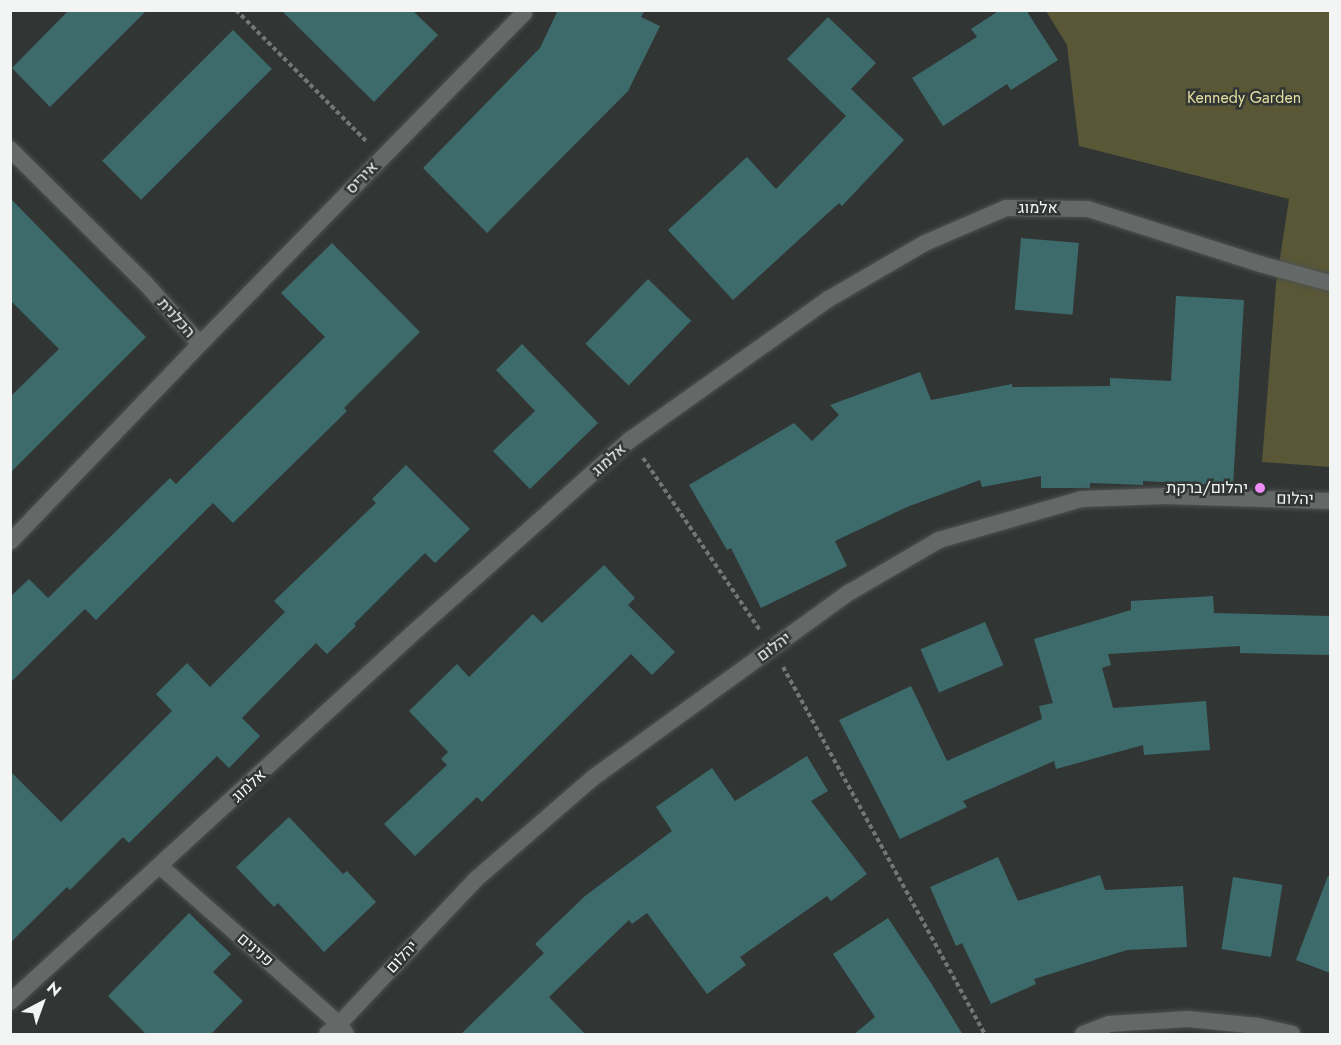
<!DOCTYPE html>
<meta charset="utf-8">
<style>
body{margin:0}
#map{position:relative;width:1341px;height:1045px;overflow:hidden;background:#313634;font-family:Jost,Heebo,sans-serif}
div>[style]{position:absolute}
.green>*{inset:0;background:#595736}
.building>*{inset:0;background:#3d6b6c;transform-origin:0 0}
.path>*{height:4px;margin-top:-2px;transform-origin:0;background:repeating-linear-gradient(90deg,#727674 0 4.5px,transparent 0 7.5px)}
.roads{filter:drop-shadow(0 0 2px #4d5250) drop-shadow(0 0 2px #4d5250)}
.minor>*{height:16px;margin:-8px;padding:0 8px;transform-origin:8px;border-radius:8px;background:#646967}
.dots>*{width:16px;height:16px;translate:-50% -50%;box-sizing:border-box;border:3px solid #313634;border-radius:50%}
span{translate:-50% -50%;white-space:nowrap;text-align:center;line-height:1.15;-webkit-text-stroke:5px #313634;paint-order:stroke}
.park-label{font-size:16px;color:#e3dfa0}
.street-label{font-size:16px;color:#f2f5f4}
.poi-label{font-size:16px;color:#f2f5f4}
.right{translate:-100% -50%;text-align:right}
.frame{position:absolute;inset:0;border:12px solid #f2f5f4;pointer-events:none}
.north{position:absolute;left:12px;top:973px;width:60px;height:60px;-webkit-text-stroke:4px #313634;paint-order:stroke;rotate:41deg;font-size:16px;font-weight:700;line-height:24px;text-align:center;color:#f2f5f4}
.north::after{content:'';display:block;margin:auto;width:21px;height:27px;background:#f2f5f4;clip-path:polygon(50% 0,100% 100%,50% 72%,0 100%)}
</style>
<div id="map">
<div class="green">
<div style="clip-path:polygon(1046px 11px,1330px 11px,1330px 467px,1262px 462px,1276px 284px,1289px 199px,1079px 146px,1067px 45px)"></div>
</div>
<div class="building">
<div style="clip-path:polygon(69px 10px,147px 10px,50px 107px,12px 68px)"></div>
<div style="clip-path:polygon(281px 10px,412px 10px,438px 35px,374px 102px)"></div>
<div style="clip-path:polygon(558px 10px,645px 10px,641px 17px,660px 26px,628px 91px,487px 233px,423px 168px,540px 48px)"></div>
<div style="clip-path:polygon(1000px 10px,1026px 10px,1058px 60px,1011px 90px,1007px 84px,943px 126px,912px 78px,977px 37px,971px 29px)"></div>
<div style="clip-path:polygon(828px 17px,876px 63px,851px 89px,904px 140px,842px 206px,839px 203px,733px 300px,668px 230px,747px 157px,776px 189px,846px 116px,787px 59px)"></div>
<div style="left:233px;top:30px;width:55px;height:185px;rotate:45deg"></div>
<div style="clip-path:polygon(10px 198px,146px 337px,10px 473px,10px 397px,59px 349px,10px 300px)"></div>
<div style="left:1021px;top:238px;width:58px;height:72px;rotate:5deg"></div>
<div style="clip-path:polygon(332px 243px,420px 332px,344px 408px,347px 411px,233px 523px,213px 503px,96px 620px,85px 609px,10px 683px,10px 597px,29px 579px,48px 598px,170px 478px,176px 484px,325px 337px,281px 293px)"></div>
<div style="left:648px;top:279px;width:60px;height:90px;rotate:44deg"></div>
<div style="clip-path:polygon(1176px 296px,1244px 300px,1233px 486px,1143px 481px,1143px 485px,1090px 483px,1090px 488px,1041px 488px,1041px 476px,982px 487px,980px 480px,907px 507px,835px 541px,847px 566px,761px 608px,731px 548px,727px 550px,689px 485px,794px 423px,812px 441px,839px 415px,830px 405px,920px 372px,931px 400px,1012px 384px,1012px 387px,1110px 386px,1110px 378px,1171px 381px)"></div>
<div style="clip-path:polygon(522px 344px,598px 423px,530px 489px,493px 451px,535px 411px,496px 370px)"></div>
<div style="clip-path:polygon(406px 465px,470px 529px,435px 563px,425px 553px,354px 624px,356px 626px,327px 654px,316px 643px,242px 718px,260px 736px,229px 768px,217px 756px,129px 843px,123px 837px,70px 890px,67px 887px,10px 943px,10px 771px,61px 822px,172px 711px,156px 694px,187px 663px,210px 687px,285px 612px,274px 601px,376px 503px,372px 499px)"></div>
<div style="clip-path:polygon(604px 565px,635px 598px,628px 605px,675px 652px,652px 675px,631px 654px,482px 802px,477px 797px,415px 856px,384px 824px,447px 765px,441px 759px,448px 752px,409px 711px,457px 664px,469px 677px,533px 614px,542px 623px)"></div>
<div style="clip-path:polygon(1213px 596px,1214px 613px,1330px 616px,1330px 655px,1240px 653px,1240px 646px,1108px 654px,1111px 665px,1102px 668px,1113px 708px,1206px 701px,1210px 750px,1144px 755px,1143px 745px,1056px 769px,1054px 761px,963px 801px,967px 807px,900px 839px,839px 720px,911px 686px,947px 761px,1042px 719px,1039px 706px,1053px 703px,1034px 639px,1131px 610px,1131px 601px)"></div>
<div style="left:985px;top:622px;width:47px;height:70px;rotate:67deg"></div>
<div style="clip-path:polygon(807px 756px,828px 791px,811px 801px,867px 874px,831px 901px,827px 896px,740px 957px,746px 965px,707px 994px,647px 913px,632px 924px,629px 920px,549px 997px,586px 1035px,460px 1035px,544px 953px,535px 944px,585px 896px,672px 831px,656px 807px,712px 768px,735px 801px)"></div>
<div style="clip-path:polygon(289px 817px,343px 874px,347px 871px,376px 902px,324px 952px,278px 903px,274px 907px,236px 867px)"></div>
<div style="clip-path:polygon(998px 857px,1018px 901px,1100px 875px,1105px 890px,1183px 886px,1187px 947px,1127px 950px,1034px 979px,1036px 984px,991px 1004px,962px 943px,956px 946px,930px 887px)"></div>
<div style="clip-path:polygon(1328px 876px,1330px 877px,1330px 973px,1296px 960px)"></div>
<div style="left:1233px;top:877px;width:50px;height:73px;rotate:9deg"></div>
<div style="clip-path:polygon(189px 913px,231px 954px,213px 972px,243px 1001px,210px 1035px,147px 1035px,108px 996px)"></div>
<div style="clip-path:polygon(888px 918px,931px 983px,963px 1035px,853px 1035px,875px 1017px,833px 954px)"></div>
</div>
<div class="path">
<div style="left:236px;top:10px;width:186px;rotate:45.2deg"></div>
<div style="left:643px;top:458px;width:208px;rotate:55.8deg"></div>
<div style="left:783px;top:667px;width:419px;rotate:61.2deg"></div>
</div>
<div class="roads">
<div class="minor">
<div style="left:10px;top:149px;width:190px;rotate:44.8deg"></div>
<div style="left:145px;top:283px;width:82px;rotate:48deg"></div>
<div style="left:200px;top:344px;width:274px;rotate:133.8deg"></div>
<div style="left:200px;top:344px;width:463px;rotate:-45.6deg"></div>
<div style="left:524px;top:13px;width:3px;rotate:-108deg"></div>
<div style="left:161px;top:867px;width:237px;rotate:41.4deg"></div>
<div style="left:339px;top:1024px;width:12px;rotate:55deg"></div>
<div style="left:10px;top:1002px;width:545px;rotate:-42.47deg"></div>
<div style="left:412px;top:634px;width:292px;rotate:-41.7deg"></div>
<div style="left:630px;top:440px;width:242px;rotate:-35.4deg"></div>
<div style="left:827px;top:300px;width:113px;rotate:-30.2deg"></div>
<div style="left:925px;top:243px;width:88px;rotate:-23.4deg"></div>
<div style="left:1006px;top:208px;width:82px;rotate:0.7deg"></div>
<div style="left:1088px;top:209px;width:181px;rotate:17.7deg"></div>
<div style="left:1260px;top:264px;width:73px;rotate:15.2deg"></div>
<div style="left:327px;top:1034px;width:16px;rotate:-40deg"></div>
<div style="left:339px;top:1024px;width:198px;rotate:-46.6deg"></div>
<div style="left:475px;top:880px;width:157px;rotate:-40.9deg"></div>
<div style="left:594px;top:777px;width:316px;rotate:-35.9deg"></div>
<div style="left:850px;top:592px;width:103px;rotate:-30.3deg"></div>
<div style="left:939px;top:540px;width:149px;rotate:-16deg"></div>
<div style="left:1082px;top:499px;width:83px;rotate:-2.1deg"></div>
<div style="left:1165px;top:496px;width:165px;rotate:1.7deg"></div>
<div style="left:1083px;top:1034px;width:28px;rotate:-21deg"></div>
<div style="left:1109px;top:1024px;width:79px;rotate:-3.6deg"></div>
<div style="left:1188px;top:1019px;width:70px;rotate:5.7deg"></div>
<div style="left:1258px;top:1026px;width:35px;rotate:13deg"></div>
</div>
</div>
<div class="dots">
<div style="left:1260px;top:488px;background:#ee8cf8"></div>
</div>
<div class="park-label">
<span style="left:1244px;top:98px">Kennedy Garden</span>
</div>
<div class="street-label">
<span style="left:362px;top:178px;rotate:-46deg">איריס</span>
<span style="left:1038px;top:208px">אלמוג</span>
<span style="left:176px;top:318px;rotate:48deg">הכלנית</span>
<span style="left:609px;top:460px;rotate:-42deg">אלמוג</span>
<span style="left:1295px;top:499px;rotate:1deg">יהלום</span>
<span style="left:774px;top:647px;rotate:-36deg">יהלום</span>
<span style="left:249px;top:786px;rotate:-43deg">אלמוג</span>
<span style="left:255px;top:950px;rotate:41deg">פנינים</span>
<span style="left:402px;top:957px;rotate:-47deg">יהלום</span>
</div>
<div class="poi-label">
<span class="right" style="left:1248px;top:488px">יהלום/ברקת</span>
</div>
<div class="frame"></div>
<div class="north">N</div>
</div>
